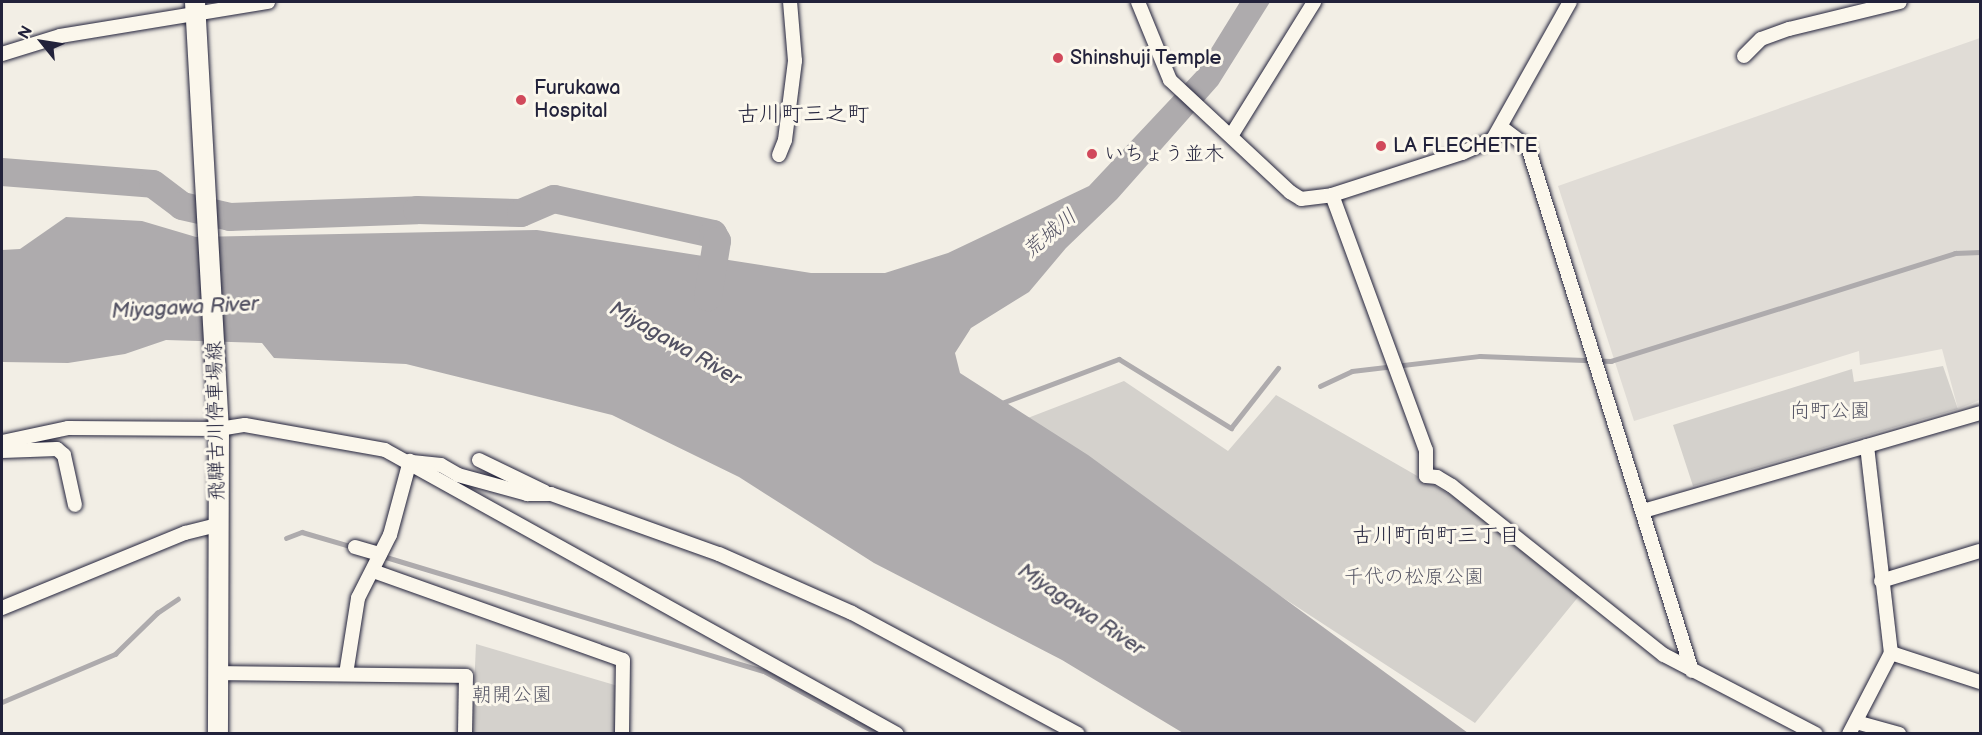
<!DOCTYPE html>
<meta charset="utf-8">
<style>
body{margin:0}
#map{position:relative;width:1982px;height:735px;overflow:hidden;background:#f2eee5;font-family:"Balsamiq Sans","Klee One",sans-serif}
div>[style]{position:absolute}
.built>*{inset:0;background:#e0dcd6}
.green>*{inset:0;background:#d4d1cc}
.water>*{inset:0;background:#aeabad}
.stream>*{height:4.5px;margin:-2.25px;padding:0 2.25px;transform-origin:2.25px;border-radius:2.25px;background:#aeabad}
.river>*{height:28px;margin:-14px;padding:0 14px;transform-origin:14px;border-radius:14px;background:#aeabad}
.roads{filter:drop-shadow(0 0 2px #22223b) drop-shadow(0 0 2px #22223b)}
.minor>*{height:14px;margin:-7px;padding:0 7px;transform-origin:7px;border-radius:7px;background:#fbf7ec}
.secondary>*{height:20px;margin:-10px;padding:0 10px;transform-origin:10px;border-radius:10px;background:#fbf7ec}
.dots>*{width:16px;height:16px;translate:-50% -50%;box-sizing:border-box;border:3px solid #fbf7ec;border-radius:50%}
span{translate:-50% -50%;white-space:nowrap;text-align:center;line-height:1.15;-webkit-text-stroke:6px #fbf7ec;paint-order:stroke}
.poi-label{font-size:20px;color:#22223b}
.left{translate:0 -50%;text-align:left}
.park-label{font-size:20px;color:#575766}
.street-label{font-size:20px;color:#22223b}
.water-label{font-size:21px;color:#535263;font-style:italic}
.neighbourhood-label{font-size:21px;color:#22223b}
.quarter-label{font-size:22px;color:#22223b}
.frame{position:absolute;inset:0;border:3px solid #22223b;pointer-events:none}
.north{position:absolute;left:12px;top:12px;width:60px;height:60px;-webkit-text-stroke:4px #fbf7ec;paint-order:stroke;rotate:300deg;font-size:16px;font-weight:700;line-height:24px;text-align:center;color:#22223b}
.north::after{content:'';display:block;margin:auto;width:21px;height:27px;background:#22223b;clip-path:polygon(50% 0,100% 100%,50% 72%,0 100%)}
</style>
<div id="map">
<div class="built">
<div style="clip-path:polygon(1980px 38px,1980px 400px,1958px 409px,1942px 349px,1860px 365px,1859px 351px,1634px 421px,1558px 186px)"></div>
</div>
<div class="green">
<div style="clip-path:polygon(1943px 366px,1958px 409px,1693px 486px,1673px 425px,1852px 369px,1854px 382px)"></div>
<div style="clip-path:polygon(1124px 381px,1228px 451px,1276px 395px,1468px 505px,1579px 596px,1475px 723px,1015px 423px)"></div>
<div style="clip-path:polygon(476px 644px,618px 686px,617px 733px,472px 734px)"></div>
</div>
<div class="water">
<div style="clip-path:polygon(1240px 2px,1270px 2px,1218px 85px,1117px 199px,1066px 248px,1029px 292px,971px 328px,955px 353px,960px 373px,1088px 455px,1468px 733px,1183px 733px,1062px 660px,874px 563px,739px 477px,612px 415px,406px 364px,274px 358px,262px 343px,166px 340px,125px 354px,68px 363px,2px 362px,2px 250px,20px 249px,66px 217px,142px 221px,196px 237px,537px 230px,811px 273px,885px 273px,948px 253px,1089px 186px,1198px 70px)"></div>
</div>
<div class="stream">
<div style="left:1320px;top:386px;width:35px;rotate:-25deg"></div>
<div style="left:1352px;top:371px;width:129px;rotate:-6.7deg"></div>
<div style="left:1480px;top:356px;width:131px;rotate:2.2deg"></div>
<div style="left:1611px;top:361px;width:361px;rotate:-17.4deg"></div>
<div style="left:1955px;top:253px;width:25px;rotate:-2deg"></div>
<div style="left:999px;top:404px;width:128px;rotate:-20.6deg"></div>
<div style="left:1119px;top:359px;width:132px;rotate:31.6deg"></div>
<div style="left:1231px;top:428px;width:76px;rotate:-51.9deg"></div>
<div style="left:286px;top:538px;width:17px;rotate:-21deg"></div>
<div style="left:302px;top:532px;width:50px;rotate:16.3deg"></div>
<div style="left:386px;top:557px;width:397px;rotate:16.8deg"></div>
<div style="left:766px;top:672px;width:129px;rotate:28.8deg"></div>
<div style="left:2px;top:702px;width:123px;rotate:-23deg"></div>
<div style="left:115px;top:654px;width:59px;rotate:-44.3deg"></div>
<div style="left:157px;top:613px;width:25px;rotate:-34deg"></div>
</div>
<div class="river">
<div style="left:2px;top:172px;width:151px;rotate:4.5deg"></div>
<div style="left:153px;top:184px;width:36px;rotate:37deg"></div>
<div style="left:182px;top:206px;width:49px;rotate:12.9deg"></div>
<div style="left:230px;top:217px;width:187px;rotate:-2.1deg"></div>
<div style="left:417px;top:210px;width:104px;rotate:1.7deg"></div>
<div style="left:521px;top:213px;width:36px;rotate:-23deg"></div>
<div style="left:554px;top:199px;width:163px;rotate:12.4deg"></div>
<div style="left:713px;top:234px;width:8px;rotate:60deg"></div>
<div style="left:717px;top:241px;width:57px;rotate:99.1deg"></div>
</div>
<div class="roads">
<div class="minor">
<div style="left:1138px;top:2px;width:84px;rotate:67.7deg"></div>
<div style="left:1170px;top:80px;width:164px;rotate:43deg"></div>
<div style="left:1290px;top:192px;width:13px;rotate:32deg"></div>
<div style="left:1301px;top:199px;width:31px;rotate:-7deg"></div>
<div style="left:1332px;top:195px;width:272px;rotate:69.8deg"></div>
<div style="left:1426px;top:450px;width:26px;rotate:90deg"></div>
<div style="left:1426px;top:476px;width:11px;rotate:5deg"></div>
<div style="left:1437px;top:477px;width:17px;rotate:31deg"></div>
<div style="left:1452px;top:486px;width:271px;rotate:38.6deg"></div>
<div style="left:1664px;top:655px;width:171px;rotate:27.5deg"></div>
<div style="left:2px;top:54px;width:61px;rotate:-17.2deg"></div>
<div style="left:60px;top:36px;width:211px;rotate:-9.3deg"></div>
<div style="left:1744px;top:56px;width:24px;rotate:-45deg"></div>
<div style="left:1761px;top:39px;width:30px;rotate:-20deg"></div>
<div style="left:1789px;top:29px;width:114px;rotate:-13.7deg"></div>
<div style="left:1501px;top:127px;width:34px;rotate:37deg"></div>
<div style="left:1528px;top:147px;width:549px;rotate:72.62deg"></div>
<div style="left:1231px;top:136px;width:158px;rotate:-58.2deg"></div>
<div style="left:779px;top:155px;width:16px;rotate:-68deg"></div>
<div style="left:785px;top:140px;width:80px;rotate:-82.8deg"></div>
<div style="left:795px;top:61px;width:59px;rotate:-94.8deg"></div>
<div style="left:1332px;top:195px;width:137px;rotate:-17.9deg"></div>
<div style="left:1462px;top:153px;width:34px;rotate:-24deg"></div>
<div style="left:1493px;top:139px;width:157px;rotate:-60.7deg"></div>
<div style="left:2px;top:442px;width:67px;rotate:-12deg"></div>
<div style="left:68px;top:428px;width:151px;rotate:0.4deg"></div>
<div style="left:219px;top:429px;width:26px;rotate:-9deg"></div>
<div style="left:245px;top:425px;width:142px;rotate:10.1deg"></div>
<div style="left:385px;top:450px;width:585px;rotate:29.02deg"></div>
<div style="left:1867px;top:446px;width:208px;rotate:83.4deg"></div>
<div style="left:2px;top:451px;width:55px;rotate:-2.1deg"></div>
<div style="left:57px;top:449px;width:9px;rotate:41deg"></div>
<div style="left:64px;top:455px;width:51px;rotate:77.6deg"></div>
<div style="left:479px;top:460px;width:73px;rotate:25.9deg"></div>
<div style="left:412px;top:462px;width:29px;rotate:6deg"></div>
<div style="left:441px;top:465px;width:20px;rotate:30deg"></div>
<div style="left:458px;top:475px;width:72px;rotate:15.4deg"></div>
<div style="left:527px;top:494px;width:24px"></div>
<div style="left:551px;top:494px;width:178px;rotate:19.7deg"></div>
<div style="left:719px;top:554px;width:145px;rotate:23.9deg"></div>
<div style="left:852px;top:613px;width:256px;rotate:28.2deg"></div>
<div style="left:1643px;top:511px;width:351px;rotate:-16.2deg"></div>
<div style="left:355px;top:547px;width:26px;rotate:16deg"></div>
<div style="left:373px;top:571px;width:265px;rotate:19.6deg"></div>
<div style="left:623px;top:660px;width:74px;rotate:90.8deg"></div>
<div style="left:1881px;top:581px;width:103px;rotate:-16.9deg"></div>
<div style="left:2px;top:608px;width:198px;rotate:-22.3deg"></div>
<div style="left:185px;top:533px;width:34px;rotate:-14deg"></div>
<div style="left:1891px;top:653px;width:94px;rotate:18deg"></div>
<div style="left:218px;top:673px;width:248px;rotate:0.7deg"></div>
<div style="left:466px;top:676px;width:58px;rotate:91deg"></div>
<div style="left:346px;top:674px;width:77px;rotate:-81deg"></div>
<div style="left:358px;top:598px;width:71px;rotate:-63.1deg"></div>
<div style="left:390px;top:535px;width:77px;rotate:-74.9deg"></div>
<div style="left:1856px;top:722px;width:45px;rotate:15.6deg"></div>
<div style="left:1849px;top:734px;width:91px;rotate:-62.6deg"></div>
</div>
<div class="secondary">
<div style="left:195px;top:2px;width:428px;rotate:86.8deg"></div>
<div style="left:219px;top:429px;width:305px;rotate:90.2deg"></div>
</div>
</div>
<div class="dots">
<div style="left:1058px;top:58px;background:#d1495b"></div>
<div style="left:521px;top:100px;background:#d1495b"></div>
<div style="left:1381px;top:146px;background:#d1495b"></div>
<div style="left:1092px;top:154px;background:#d1495b"></div>
</div>
<div class="poi-label">
<span class="left" style="left:1070px;top:58px">Shinshuji Temple</span>
<span class="left" style="left:534px;top:100px">Furukawa<br>Hospital</span>
<span class="left" style="left:1393px;top:146px">LA FLECHETTE</span>
<span class="left" style="left:1104px;top:154px">いちょう並木</span>
</div>
<div class="park-label">
<span style="left:1830px;top:411px">向町公園</span>
<span style="left:1414px;top:577px">千代の松原公園</span>
<span style="left:512px;top:695px">朝開公園</span>
</div>
<div class="street-label">
<span style="left:216px;top:421px;rotate:-91deg">飛騨古川停車場線</span>
</div>
<div class="water-label">
<span style="left:1050px;top:234px;rotate:-40deg">荒城川</span>
<span style="left:185px;top:308px;rotate:-3deg">Miyagawa River</span>
<span style="left:675px;top:344px;rotate:30deg">Miyagawa River</span>
<span style="left:1081px;top:610px;rotate:34deg">Miyagawa River</span>
</div>
<div class="neighbourhood-label">
<span style="left:1436px;top:536px">古川町向町三丁目</span>
</div>
<div class="quarter-label">
<span style="left:803px;top:115px">古川町三之町</span>
</div>
<div class="frame"></div>
<div class="north">N</div>
</div>
